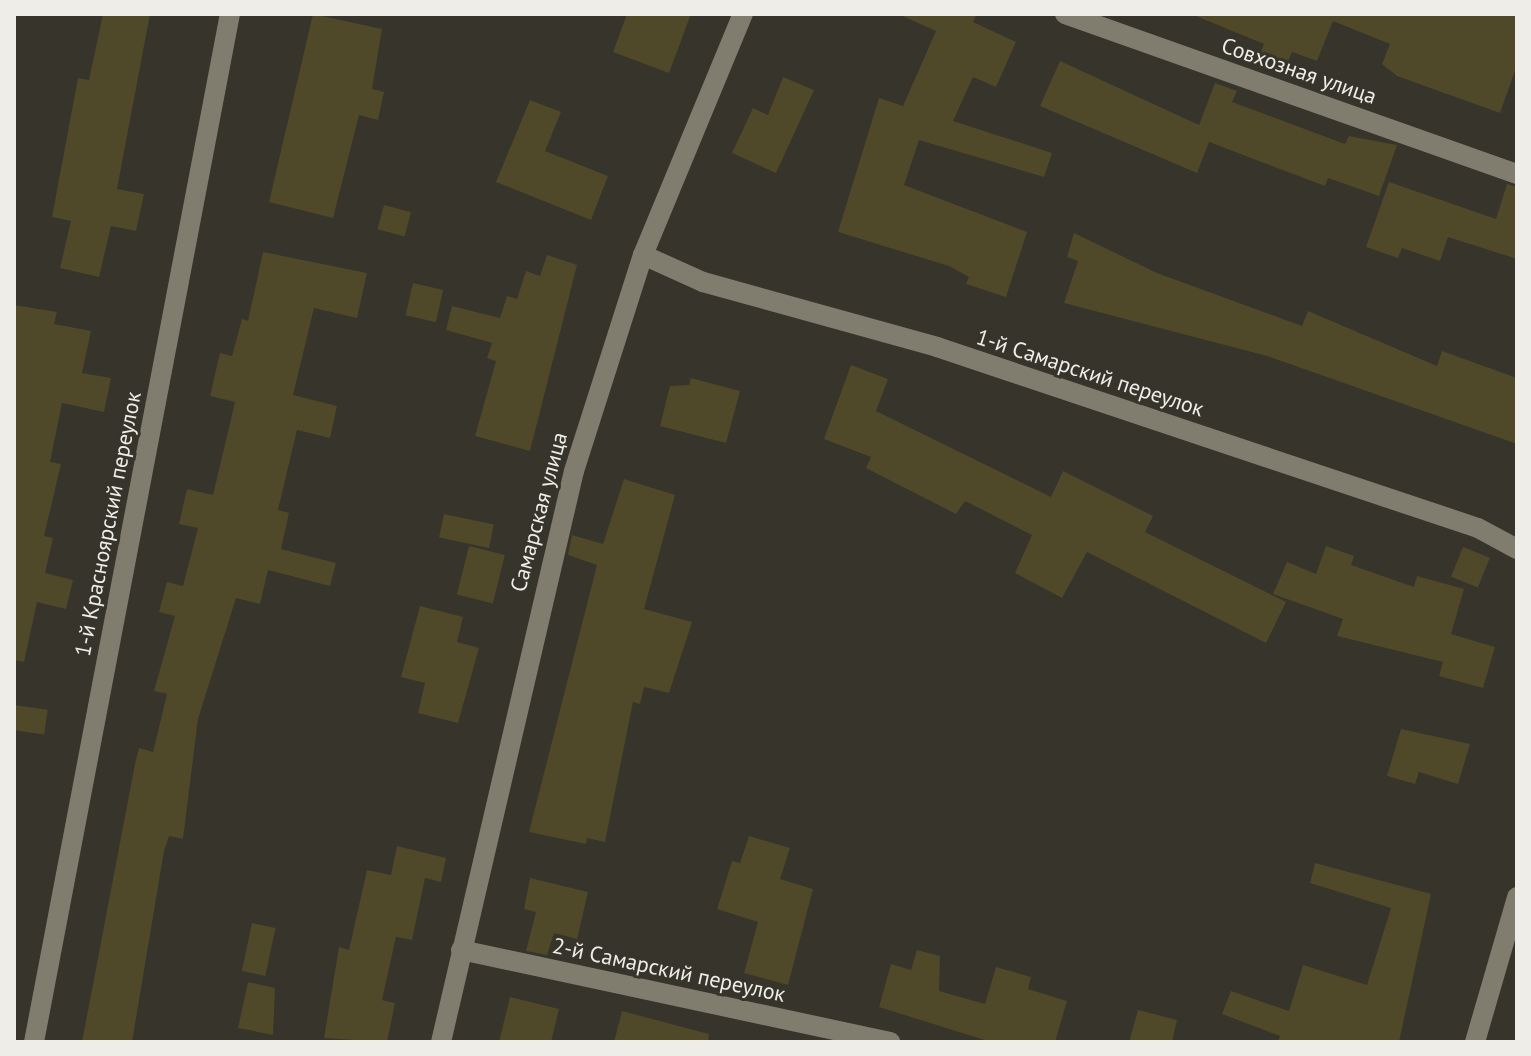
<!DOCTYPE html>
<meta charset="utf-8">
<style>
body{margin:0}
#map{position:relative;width:1531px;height:1056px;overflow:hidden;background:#36342b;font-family:"PT Sans",sans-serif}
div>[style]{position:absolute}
.building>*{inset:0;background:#4f4829;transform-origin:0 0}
.minor>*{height:20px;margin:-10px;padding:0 10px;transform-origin:10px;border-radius:10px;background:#807d6f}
span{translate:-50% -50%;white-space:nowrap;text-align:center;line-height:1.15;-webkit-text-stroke:6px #36342b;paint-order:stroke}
.street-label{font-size:22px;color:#eeede7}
.frame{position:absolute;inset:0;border:16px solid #eeede7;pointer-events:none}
</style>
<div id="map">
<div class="building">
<div style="clip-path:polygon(103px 14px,150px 14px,117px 189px,144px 194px,136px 231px,111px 226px,99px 277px,60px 268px,71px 221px,52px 217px,78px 78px,89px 80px)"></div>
<div style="clip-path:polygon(313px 14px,382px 29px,372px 89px,384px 92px,378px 120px,359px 115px,333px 218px,269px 202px)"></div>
<div style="clip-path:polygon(627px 14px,691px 14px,669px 73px,613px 52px)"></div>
<div style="clip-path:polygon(898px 14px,977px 14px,973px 22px,1016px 42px,996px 87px,973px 77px,953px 121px,1052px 153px,1044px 177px,919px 140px,904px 185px,1027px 232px,1006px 297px,966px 284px,969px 277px,949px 266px,838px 232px,879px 98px,903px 106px,936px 31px)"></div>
<div style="clip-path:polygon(1191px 14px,1517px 14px,1517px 65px,1500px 113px,1397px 76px,1382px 64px,1390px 44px,1333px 21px,1317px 61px,1292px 52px,1287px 65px,1260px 54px,1264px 44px)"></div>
<div style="clip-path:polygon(1060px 61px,1199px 125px,1215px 83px,1237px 91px,1232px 102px,1345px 144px,1349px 136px,1397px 145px,1379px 196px,1328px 178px,1325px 186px,1209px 142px,1197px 173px,1040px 106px)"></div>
<div style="clip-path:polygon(783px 77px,814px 90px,776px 173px,732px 153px,753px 108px,768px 115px)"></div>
<div style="clip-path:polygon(530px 100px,561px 112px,545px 151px,608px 176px,591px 220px,496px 182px)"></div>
<div style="clip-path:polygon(1389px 182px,1496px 219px,1507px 184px,1517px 187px,1517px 259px,1448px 237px,1440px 261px,1402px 248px,1398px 258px,1366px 247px)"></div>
<div style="left:384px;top:205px;width:28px;height:25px;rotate:15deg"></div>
<div style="clip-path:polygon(1074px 233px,1157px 273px,1302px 326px,1308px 311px,1437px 366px,1442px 351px,1517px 378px,1517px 444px,1267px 356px,1064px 303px,1078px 261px,1067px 257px)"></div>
<div style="clip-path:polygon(263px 252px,367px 273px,357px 318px,314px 308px,293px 395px,337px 406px,330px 438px,297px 430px,278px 510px,289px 513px,281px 549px,336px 563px,330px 586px,268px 570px,260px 604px,236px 598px,198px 719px,183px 839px,169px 836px,164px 851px,132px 1042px,82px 1042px,135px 764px,139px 748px,153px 752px,167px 694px,154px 691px,175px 616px,159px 612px,167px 582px,183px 586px,198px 528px,179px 524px,187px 489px,213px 495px,235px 402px,210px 396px,220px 353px,232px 356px,242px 319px,248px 321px)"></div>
<div style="clip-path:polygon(547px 255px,577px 265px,530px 451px,475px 436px,496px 361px,487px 358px,492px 343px,446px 330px,452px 306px,500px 318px,507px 296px,517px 299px,526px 271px,540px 276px)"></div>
<div style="left:413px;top:283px;width:31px;height:33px;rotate:13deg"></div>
<div style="clip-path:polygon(14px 305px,57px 312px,54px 324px,91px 331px,82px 373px,111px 378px,104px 412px,62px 403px,50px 462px,61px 464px,44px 536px,53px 538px,45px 573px,73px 580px,66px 609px,37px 602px,24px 662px,14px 660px)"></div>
<div style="clip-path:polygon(851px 365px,888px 379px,876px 411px,1051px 497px,1063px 471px,1153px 516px,1145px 532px,1286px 602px,1266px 643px,1087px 552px,1062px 598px,1015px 573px,1032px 535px,965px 501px,956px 514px,866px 468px,871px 457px,824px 439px)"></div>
<div style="clip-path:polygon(691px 378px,740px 391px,726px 443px,660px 426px,670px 386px,689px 385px)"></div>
<div style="clip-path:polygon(624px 479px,675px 495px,644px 609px,692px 622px,669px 693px,644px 687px,640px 704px,633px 702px,605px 842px,587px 838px,586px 844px,529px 832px,597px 565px,568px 555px,572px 535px,603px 544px)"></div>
<div style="left:444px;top:514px;width:51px;height:24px;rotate:12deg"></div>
<div style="left:469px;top:546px;width:37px;height:50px;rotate:14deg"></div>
<div style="clip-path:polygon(1326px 546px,1354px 556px,1351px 565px,1414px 587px,1417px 576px,1464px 589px,1451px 634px,1495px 647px,1483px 688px,1439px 676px,1443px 662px,1337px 636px,1343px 619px,1273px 594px,1287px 562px,1316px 574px)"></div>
<div style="left:1463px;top:547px;width:29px;height:32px;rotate:22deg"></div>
<div style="clip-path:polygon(420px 606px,463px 617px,457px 642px,479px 648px,458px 723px,418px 713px,425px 683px,401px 677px)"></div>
<div style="left:14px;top:705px;width:34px;height:25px;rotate:8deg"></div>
<div style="clip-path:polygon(1401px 729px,1470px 744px,1458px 784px,1419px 772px,1415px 784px,1387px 776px)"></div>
<div style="clip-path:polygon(749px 836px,790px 848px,780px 879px,813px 889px,788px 985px,744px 973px,758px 922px,717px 909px,732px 861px,740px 863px)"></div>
<div style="clip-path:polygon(397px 846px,446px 858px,441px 882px,425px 878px,412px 940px,396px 937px,382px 1000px,395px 1003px,387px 1042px,324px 1038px,339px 947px,349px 950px,367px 870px,391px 875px)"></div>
<div style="clip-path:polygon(1315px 863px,1431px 894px,1399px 1042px,1278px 1042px,1280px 1036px,1222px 1014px,1231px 991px,1289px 1011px,1303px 965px,1367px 985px,1391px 908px,1310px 883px)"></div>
<div style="clip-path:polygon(530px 878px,588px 892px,577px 939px,554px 933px,547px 955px,526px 951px,536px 912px,524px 909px)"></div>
<div style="left:252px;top:923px;width:24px;height:49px;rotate:12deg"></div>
<div style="clip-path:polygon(917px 950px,940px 956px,939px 991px,985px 1004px,996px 967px,1031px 977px,1028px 989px,1067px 1001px,1055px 1042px,991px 1042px,879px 1007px,891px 964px,911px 970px)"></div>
<div style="clip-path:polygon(248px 982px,275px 988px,273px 1035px,238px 1028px)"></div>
<div style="clip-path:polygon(510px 997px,559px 1009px,551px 1042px,499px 1042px)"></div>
<div style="clip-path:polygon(1138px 1010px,1177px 1020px,1172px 1042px,1129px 1042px)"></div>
<div style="clip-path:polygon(622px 1011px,709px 1034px,708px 1042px,614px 1042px)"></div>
</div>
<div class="minor">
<div style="left:1065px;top:14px;width:479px;rotate:19.5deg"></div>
<div style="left:643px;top:255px;width:66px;rotate:24.2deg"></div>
<div style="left:703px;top:282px;width:243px;rotate:15.5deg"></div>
<div style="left:937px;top:347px;width:570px;rotate:18.5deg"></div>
<div style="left:1478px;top:528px;width:44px;rotate:28.3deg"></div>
<div style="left:461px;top:950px;width:439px;rotate:12.1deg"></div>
<div style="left:34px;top:1042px;width:1047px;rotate:-79.21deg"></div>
<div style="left:441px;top:1042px;width:586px;rotate:-76.89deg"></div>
<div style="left:574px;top:471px;width:227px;rotate:-72.3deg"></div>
<div style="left:643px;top:255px;width:261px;rotate:-67.5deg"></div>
<div style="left:1475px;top:1042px;width:151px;rotate:-73.8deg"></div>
</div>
<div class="street-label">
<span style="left:1299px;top:71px;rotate:19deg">Совхозная улица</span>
<span style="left:1090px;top:373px;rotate:18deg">1-й Самарский переулок</span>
<span style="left:539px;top:512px;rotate:-75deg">Самарская улица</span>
<span style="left:108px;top:524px;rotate:-79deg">1-й Красноярский переулок</span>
<span style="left:669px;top:970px;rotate:12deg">2-й Самарский переулок</span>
</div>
<div class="frame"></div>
</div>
